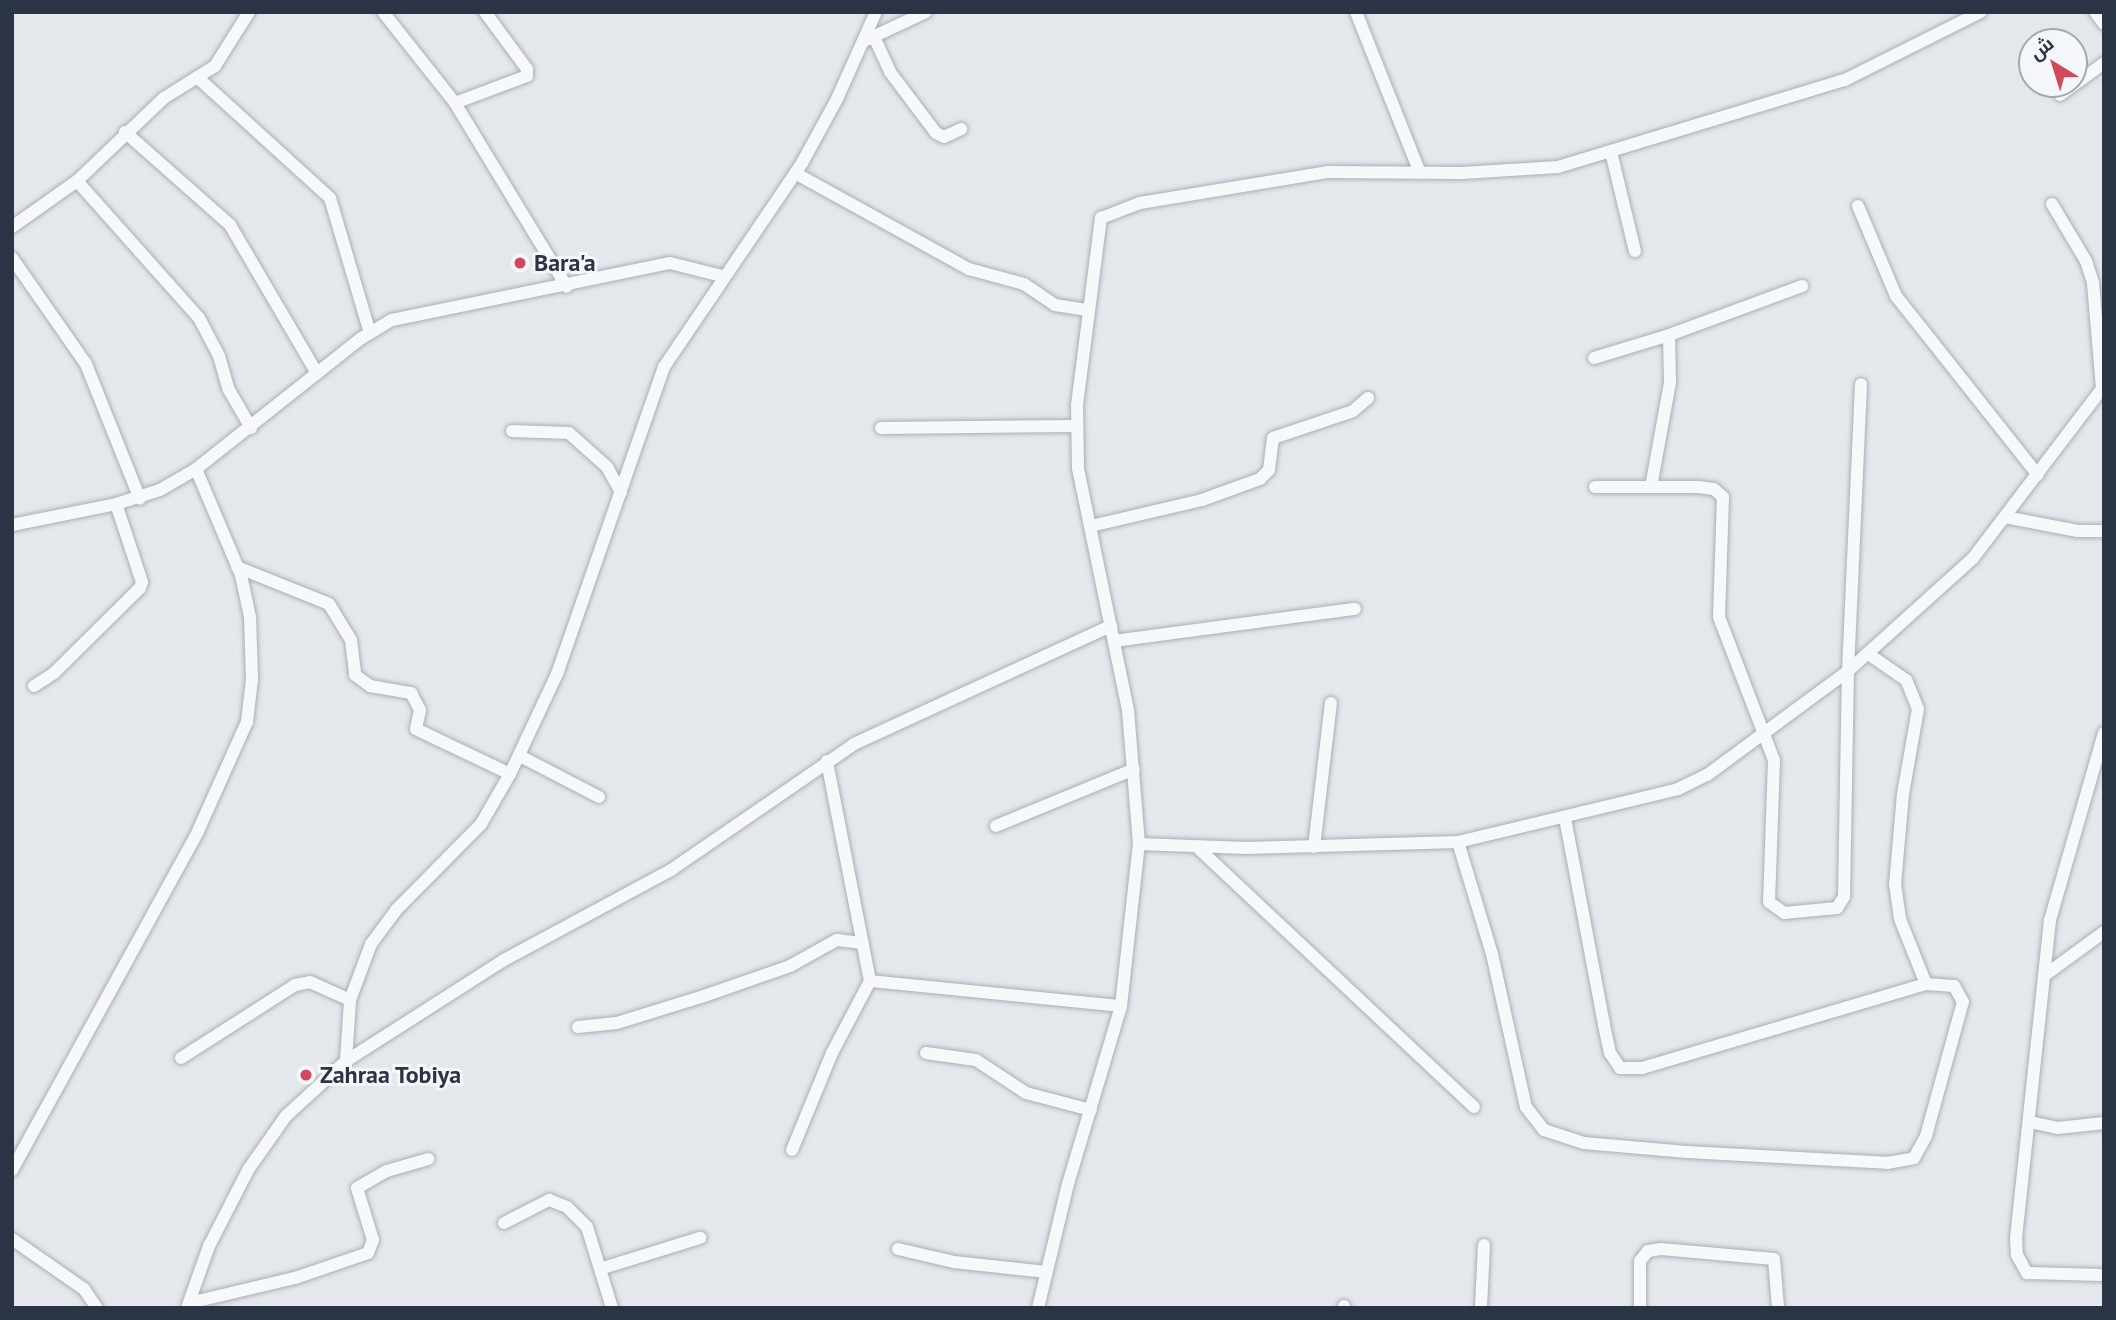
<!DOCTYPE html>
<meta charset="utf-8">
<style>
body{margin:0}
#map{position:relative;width:2116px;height:1320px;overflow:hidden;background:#e4e7ec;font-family:"PT Sans",Cairo,sans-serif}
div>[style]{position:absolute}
.roads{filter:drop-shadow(0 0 2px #a9aeb7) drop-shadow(0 0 2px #a9aeb7)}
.street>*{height:12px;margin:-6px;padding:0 6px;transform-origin:6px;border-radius:6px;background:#f7f8fa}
.dots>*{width:19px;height:19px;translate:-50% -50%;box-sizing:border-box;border:4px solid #f4f6f9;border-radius:50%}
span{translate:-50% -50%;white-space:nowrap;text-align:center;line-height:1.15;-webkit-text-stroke:6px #f4f6f9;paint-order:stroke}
.poi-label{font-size:24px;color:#2b3445;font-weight:700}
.left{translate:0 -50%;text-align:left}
.frame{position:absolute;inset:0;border:14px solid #2b3445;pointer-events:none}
.north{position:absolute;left:2018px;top:28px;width:70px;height:70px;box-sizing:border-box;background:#f4f6f9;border:2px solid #a4a8b1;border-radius:50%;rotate:322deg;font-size:19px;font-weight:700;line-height:28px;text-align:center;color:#2b3445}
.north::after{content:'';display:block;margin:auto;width:24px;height:32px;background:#d1495b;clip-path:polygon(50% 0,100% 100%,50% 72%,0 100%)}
</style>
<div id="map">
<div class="roads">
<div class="street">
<div style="left:383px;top:12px;width:116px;rotate:51.6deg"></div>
<div style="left:455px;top:103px;width:215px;rotate:58.7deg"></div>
<div style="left:1356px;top:12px;width:173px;rotate:68.3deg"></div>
<div style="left:2095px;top:12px;width:15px;rotate:53deg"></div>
<div style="left:874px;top:37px;width:38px;rotate:65deg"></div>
<div style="left:890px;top:72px;width:76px;rotate:53deg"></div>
<div style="left:936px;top:133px;width:9px;rotate:27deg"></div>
<div style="left:944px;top:137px;width:19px;rotate:-25deg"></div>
<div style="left:866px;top:40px;width:66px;rotate:-25deg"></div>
<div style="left:197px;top:77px;width:180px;rotate:42.3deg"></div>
<div style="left:330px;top:198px;width:141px;rotate:73.5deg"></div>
<div style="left:2060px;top:95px;width:54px;rotate:-36deg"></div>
<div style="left:455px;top:103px;width:77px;rotate:-20.6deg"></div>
<div style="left:527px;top:76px;width:7px;rotate:-90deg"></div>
<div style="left:527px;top:69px;width:71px;rotate:-126.4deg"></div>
<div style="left:125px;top:132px;width:140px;rotate:41.5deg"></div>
<div style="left:230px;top:225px;width:172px;rotate:59.6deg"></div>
<div style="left:1611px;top:152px;width:102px;rotate:76.4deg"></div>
<div style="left:795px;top:173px;width:199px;rotate:28.9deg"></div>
<div style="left:969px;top:269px;width:57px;rotate:15.3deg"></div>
<div style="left:1024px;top:284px;width:37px;rotate:34deg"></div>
<div style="left:1055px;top:305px;width:33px;rotate:9deg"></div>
<div style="left:77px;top:181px;width:183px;rotate:48.3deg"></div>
<div style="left:199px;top:318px;width:43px;rotate:62.2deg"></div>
<div style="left:219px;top:356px;width:35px;rotate:74deg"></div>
<div style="left:229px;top:390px;width:44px;rotate:59.9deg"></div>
<div style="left:2052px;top:204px;width:66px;rotate:59.2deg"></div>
<div style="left:2086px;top:261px;width:23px;rotate:72deg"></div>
<div style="left:2093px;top:283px;width:104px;rotate:85.1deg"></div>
<div style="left:1858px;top:206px;width:98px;rotate:67.1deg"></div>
<div style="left:1896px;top:296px;width:228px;rotate:51.6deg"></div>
<div style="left:12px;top:227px;width:80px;rotate:-35.3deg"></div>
<div style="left:77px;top:181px;width:120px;rotate:-43.7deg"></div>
<div style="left:164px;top:98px;width:60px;rotate:-32.1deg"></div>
<div style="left:215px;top:66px;width:64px;rotate:-57.8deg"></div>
<div style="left:12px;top:258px;width:129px;rotate:55.1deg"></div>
<div style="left:86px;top:364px;width:145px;rotate:68.2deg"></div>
<div style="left:1594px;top:358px;width:78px;rotate:-17deg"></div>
<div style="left:881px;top:428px;width:195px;rotate:-0.6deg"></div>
<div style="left:512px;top:431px;width:57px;rotate:2deg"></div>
<div style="left:569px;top:433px;width:51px;rotate:41.8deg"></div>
<div style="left:607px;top:467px;width:29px;rotate:61deg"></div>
<div style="left:1595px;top:487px;width:103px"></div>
<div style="left:1698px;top:487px;width:16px;rotate:7deg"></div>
<div style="left:1714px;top:489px;width:12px;rotate:42deg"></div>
<div style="left:1723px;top:497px;width:120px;rotate:91.9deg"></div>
<div style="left:1719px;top:617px;width:153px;rotate:69deg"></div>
<div style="left:1774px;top:760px;width:142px;rotate:92deg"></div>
<div style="left:1769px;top:902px;width:19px;rotate:36deg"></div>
<div style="left:1784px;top:913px;width:53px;rotate:-5.4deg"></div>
<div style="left:1837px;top:908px;width:13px;rotate:-58deg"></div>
<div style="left:1844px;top:897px;width:226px;rotate:-89deg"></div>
<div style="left:1848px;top:671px;width:287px;rotate:-87.4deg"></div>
<div style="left:1651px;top:487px;width:107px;rotate:-79.7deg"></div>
<div style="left:1670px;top:382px;width:47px;rotate:-91.2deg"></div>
<div style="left:1669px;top:335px;width:142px;rotate:-20.2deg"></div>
<div style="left:2005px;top:517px;width:74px;rotate:10.9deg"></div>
<div style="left:2078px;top:531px;width:26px"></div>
<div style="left:12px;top:525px;width:106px;rotate:-11.4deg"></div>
<div style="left:116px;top:504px;width:46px;rotate:-17.7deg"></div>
<div style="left:160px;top:490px;width:42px;rotate:-30.3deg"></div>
<div style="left:196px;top:469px;width:209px;rotate:-38.4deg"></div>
<div style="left:360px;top:339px;width:37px;rotate:-31deg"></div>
<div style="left:392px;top:320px;width:284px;rotate:-11.6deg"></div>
<div style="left:670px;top:263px;width:54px;rotate:14deg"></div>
<div style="left:1091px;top:526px;width:114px;rotate:-13.2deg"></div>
<div style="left:1202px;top:500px;width:62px;rotate:-19.9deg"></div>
<div style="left:1260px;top:479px;width:13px;rotate:-45deg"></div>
<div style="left:1269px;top:470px;width:32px;rotate:-83deg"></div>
<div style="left:1273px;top:438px;width:84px;rotate:-18.6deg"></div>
<div style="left:1353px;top:411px;width:20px;rotate:-41deg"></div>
<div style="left:237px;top:567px;width:99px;rotate:21.9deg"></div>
<div style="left:329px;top:604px;width:42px;rotate:58.6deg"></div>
<div style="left:351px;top:640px;width:35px;rotate:83deg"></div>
<div style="left:355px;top:675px;width:19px;rotate:36deg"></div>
<div style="left:370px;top:686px;width:42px;rotate:9.7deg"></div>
<div style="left:411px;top:693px;width:19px;rotate:62deg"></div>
<div style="left:420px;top:710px;width:19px;rotate:102deg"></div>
<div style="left:416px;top:729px;width:104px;rotate:25.6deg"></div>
<div style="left:1114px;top:641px;width:243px;rotate:-7.6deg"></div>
<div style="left:34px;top:686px;width:24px;rotate:-33deg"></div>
<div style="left:54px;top:673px;width:121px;rotate:-44.7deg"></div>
<div style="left:140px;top:588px;width:6px;rotate:-72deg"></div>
<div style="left:142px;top:582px;width:82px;rotate:-108.4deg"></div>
<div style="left:2104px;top:733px;width:195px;rotate:106.1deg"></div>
<div style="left:2050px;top:920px;width:320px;rotate:96.1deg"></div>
<div style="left:2016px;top:1238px;width:17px;rotate:87deg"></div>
<div style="left:2017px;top:1255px;width:21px;rotate:61deg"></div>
<div style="left:2027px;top:1273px;width:77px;rotate:1.5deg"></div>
<div style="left:520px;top:756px;width:89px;rotate:27.4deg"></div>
<div style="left:1565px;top:818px;width:211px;rotate:79.3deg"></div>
<div style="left:1604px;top:1025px;width:29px;rotate:78deg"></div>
<div style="left:1610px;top:1053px;width:18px;rotate:56deg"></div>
<div style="left:1620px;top:1068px;width:22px"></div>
<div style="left:1642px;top:1068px;width:296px;rotate:-16.5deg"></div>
<div style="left:996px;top:826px;width:149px;rotate:-22.4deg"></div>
<div style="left:1458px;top:842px;width:117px;rotate:73.1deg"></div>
<div style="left:1492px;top:954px;width:157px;rotate:77.5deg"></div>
<div style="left:1526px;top:1107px;width:29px;rotate:52deg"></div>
<div style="left:1544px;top:1130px;width:42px;rotate:18deg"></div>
<div style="left:1584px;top:1143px;width:103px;rotate:5deg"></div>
<div style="left:1687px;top:1152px;width:200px;rotate:3.1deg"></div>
<div style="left:1887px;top:1163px;width:27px;rotate:-10deg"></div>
<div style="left:1914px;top:1158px;width:25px;rotate:-61deg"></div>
<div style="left:1926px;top:1136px;width:139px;rotate:-74.6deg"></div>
<div style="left:1963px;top:1002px;width:18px;rotate:-119deg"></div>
<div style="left:1954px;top:986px;width:28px;rotate:-176deg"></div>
<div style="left:1926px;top:984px;width:70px;rotate:-111.8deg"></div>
<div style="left:1900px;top:919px;width:34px;rotate:-98deg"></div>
<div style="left:1895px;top:885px;width:91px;rotate:-85deg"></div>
<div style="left:1903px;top:794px;width:86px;rotate:-80deg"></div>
<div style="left:1918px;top:709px;width:31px;rotate:-112deg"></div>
<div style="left:1906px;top:680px;width:47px;rotate:-145.3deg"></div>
<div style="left:1139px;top:844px;width:107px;rotate:2.1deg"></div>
<div style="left:1246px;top:848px;width:212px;rotate:-1.6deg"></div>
<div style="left:1458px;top:842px;width:226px;rotate:-13.5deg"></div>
<div style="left:1678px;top:789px;width:32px;rotate:-26deg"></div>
<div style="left:1707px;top:775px;width:175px;rotate:-36.4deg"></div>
<div style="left:1848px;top:671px;width:169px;rotate:-42.1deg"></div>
<div style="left:1973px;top:558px;width:216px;rotate:-52.7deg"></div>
<div style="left:1197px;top:847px;width:380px;rotate:43.2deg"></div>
<div style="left:1314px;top:847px;width:145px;rotate:-83.3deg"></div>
<div style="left:2045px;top:975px;width:73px;rotate:-36.1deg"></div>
<div style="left:870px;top:981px;width:252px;rotate:5.7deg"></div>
<div style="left:578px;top:1027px;width:39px;rotate:-6deg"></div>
<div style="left:617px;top:1023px;width:91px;rotate:-17.2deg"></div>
<div style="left:704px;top:996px;width:91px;rotate:-19.2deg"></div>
<div style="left:790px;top:966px;width:54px;rotate:-29deg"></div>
<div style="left:837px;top:940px;width:26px;rotate:7deg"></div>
<div style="left:926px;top:1053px;width:50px;rotate:8deg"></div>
<div style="left:976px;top:1060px;width:60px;rotate:33.4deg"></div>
<div style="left:1026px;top:1093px;width:67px;rotate:14.7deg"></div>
<div style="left:181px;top:1058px;width:135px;rotate:-32.6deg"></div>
<div style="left:295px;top:985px;width:15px;rotate:-11deg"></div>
<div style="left:310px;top:982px;width:44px;rotate:24.2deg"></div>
<div style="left:346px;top:1061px;width:188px;rotate:-32.6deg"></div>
<div style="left:504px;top:960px;width:190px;rotate:-28.3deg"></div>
<div style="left:671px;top:870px;width:222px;rotate:-34.5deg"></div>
<div style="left:854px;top:744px;width:283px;rotate:-24.7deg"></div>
<div style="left:2030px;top:1122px;width:29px;rotate:12deg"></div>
<div style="left:2058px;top:1128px;width:46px;rotate:-6.2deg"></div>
<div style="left:792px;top:1150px;width:105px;rotate:-67.6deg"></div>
<div style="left:832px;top:1053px;width:81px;rotate:-62.2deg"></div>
<div style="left:870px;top:981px;width:224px;rotate:-101.1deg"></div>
<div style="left:12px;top:1170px;width:387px;rotate:-61.2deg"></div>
<div style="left:198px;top:831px;width:120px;rotate:-65.8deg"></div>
<div style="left:247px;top:722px;width:43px;rotate:-83.4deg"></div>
<div style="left:252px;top:679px;width:62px;rotate:-91.8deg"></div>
<div style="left:250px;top:617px;width:43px;rotate:-102.1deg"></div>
<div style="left:241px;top:575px;width:115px;rotate:-113deg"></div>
<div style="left:504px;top:1223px;width:51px;rotate:-27.1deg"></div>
<div style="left:549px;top:1200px;width:19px;rotate:21deg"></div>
<div style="left:567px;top:1207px;width:28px;rotate:45deg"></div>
<div style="left:587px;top:1227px;width:85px;rotate:72.8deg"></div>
<div style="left:12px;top:1239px;width:88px;rotate:34.8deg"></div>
<div style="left:84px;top:1289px;width:23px;rotate:56deg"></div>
<div style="left:898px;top:1249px;width:57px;rotate:13.1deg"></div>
<div style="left:954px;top:1262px;width:93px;rotate:6.2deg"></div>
<div style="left:603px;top:1268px;width:102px;rotate:-17.2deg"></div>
<div style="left:189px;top:1303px;width:109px;rotate:-13.3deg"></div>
<div style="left:295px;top:1278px;width:77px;rotate:-18.9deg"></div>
<div style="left:368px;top:1253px;width:14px;rotate:-69deg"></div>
<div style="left:373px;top:1240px;width:54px;rotate:-107.1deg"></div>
<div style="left:357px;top:1188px;width:34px;rotate:-30deg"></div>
<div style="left:387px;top:1171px;width:43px;rotate:-16.3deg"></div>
<div style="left:187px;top:1308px;width:66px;rotate:-70.5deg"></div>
<div style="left:209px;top:1246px;width:85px;rotate:-62.8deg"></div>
<div style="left:248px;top:1170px;width:66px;rotate:-54.9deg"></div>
<div style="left:286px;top:1116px;width:81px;rotate:-42.5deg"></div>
<div style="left:346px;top:1061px;width:61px;rotate:-86.2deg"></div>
<div style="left:350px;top:1000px;width:60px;rotate:-69.4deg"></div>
<div style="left:371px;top:944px;width:44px;rotate:-53.4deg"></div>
<div style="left:397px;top:909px;width:120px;rotate:-45.3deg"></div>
<div style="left:481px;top:824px;width:58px;rotate:-59.9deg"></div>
<div style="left:510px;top:774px;width:110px;rotate:-64.8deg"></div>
<div style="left:557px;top:674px;width:325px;rotate:-70.8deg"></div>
<div style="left:664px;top:367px;width:246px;rotate:-55.9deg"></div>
<div style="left:802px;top:163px;width:73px;rotate:-61.3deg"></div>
<div style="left:837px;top:99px;width:95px;rotate:-65.9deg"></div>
<div style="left:1038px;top:1308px;width:128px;rotate:-76.4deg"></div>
<div style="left:1068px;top:1184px;width:186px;rotate:-73.4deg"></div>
<div style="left:1121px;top:1006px;width:163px;rotate:-83.7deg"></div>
<div style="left:1139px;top:844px;width:134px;rotate:-94.7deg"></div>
<div style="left:1128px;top:710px;width:247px;rotate:-101.7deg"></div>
<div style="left:1078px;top:468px;width:63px;rotate:-90.9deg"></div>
<div style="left:1077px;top:405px;width:189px;rotate:-82.7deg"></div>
<div style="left:1101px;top:218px;width:42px;rotate:-21deg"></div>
<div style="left:1140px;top:203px;width:191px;rotate:-9.4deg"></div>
<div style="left:1328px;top:172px;width:134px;rotate:0.4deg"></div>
<div style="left:1462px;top:173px;width:96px;rotate:-3.6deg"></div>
<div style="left:1558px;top:167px;width:300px;rotate:-16.9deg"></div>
<div style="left:1845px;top:80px;width:152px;rotate:-26.6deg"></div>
<div style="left:1344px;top:1308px;width:2px;rotate:-90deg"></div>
<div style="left:1481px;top:1308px;width:63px;rotate:-87.3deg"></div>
<div style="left:1640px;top:1308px;width:47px;rotate:-90deg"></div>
<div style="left:1640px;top:1261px;width:13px;rotate:-51deg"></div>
<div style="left:1648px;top:1251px;width:13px;rotate:-9deg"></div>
<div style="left:1661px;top:1249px;width:113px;rotate:5.1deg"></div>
<div style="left:1774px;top:1259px;width:49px;rotate:85.3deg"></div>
</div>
</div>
<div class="dots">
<div style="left:520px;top:263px;background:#d1495b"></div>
<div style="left:306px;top:1075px;background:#d1495b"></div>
</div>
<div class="poi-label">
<span class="left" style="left:534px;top:263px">Bara'a</span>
<span class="left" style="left:320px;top:1075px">Zahraa Tobiya</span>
</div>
<div class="frame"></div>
<div class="north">ش</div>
</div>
